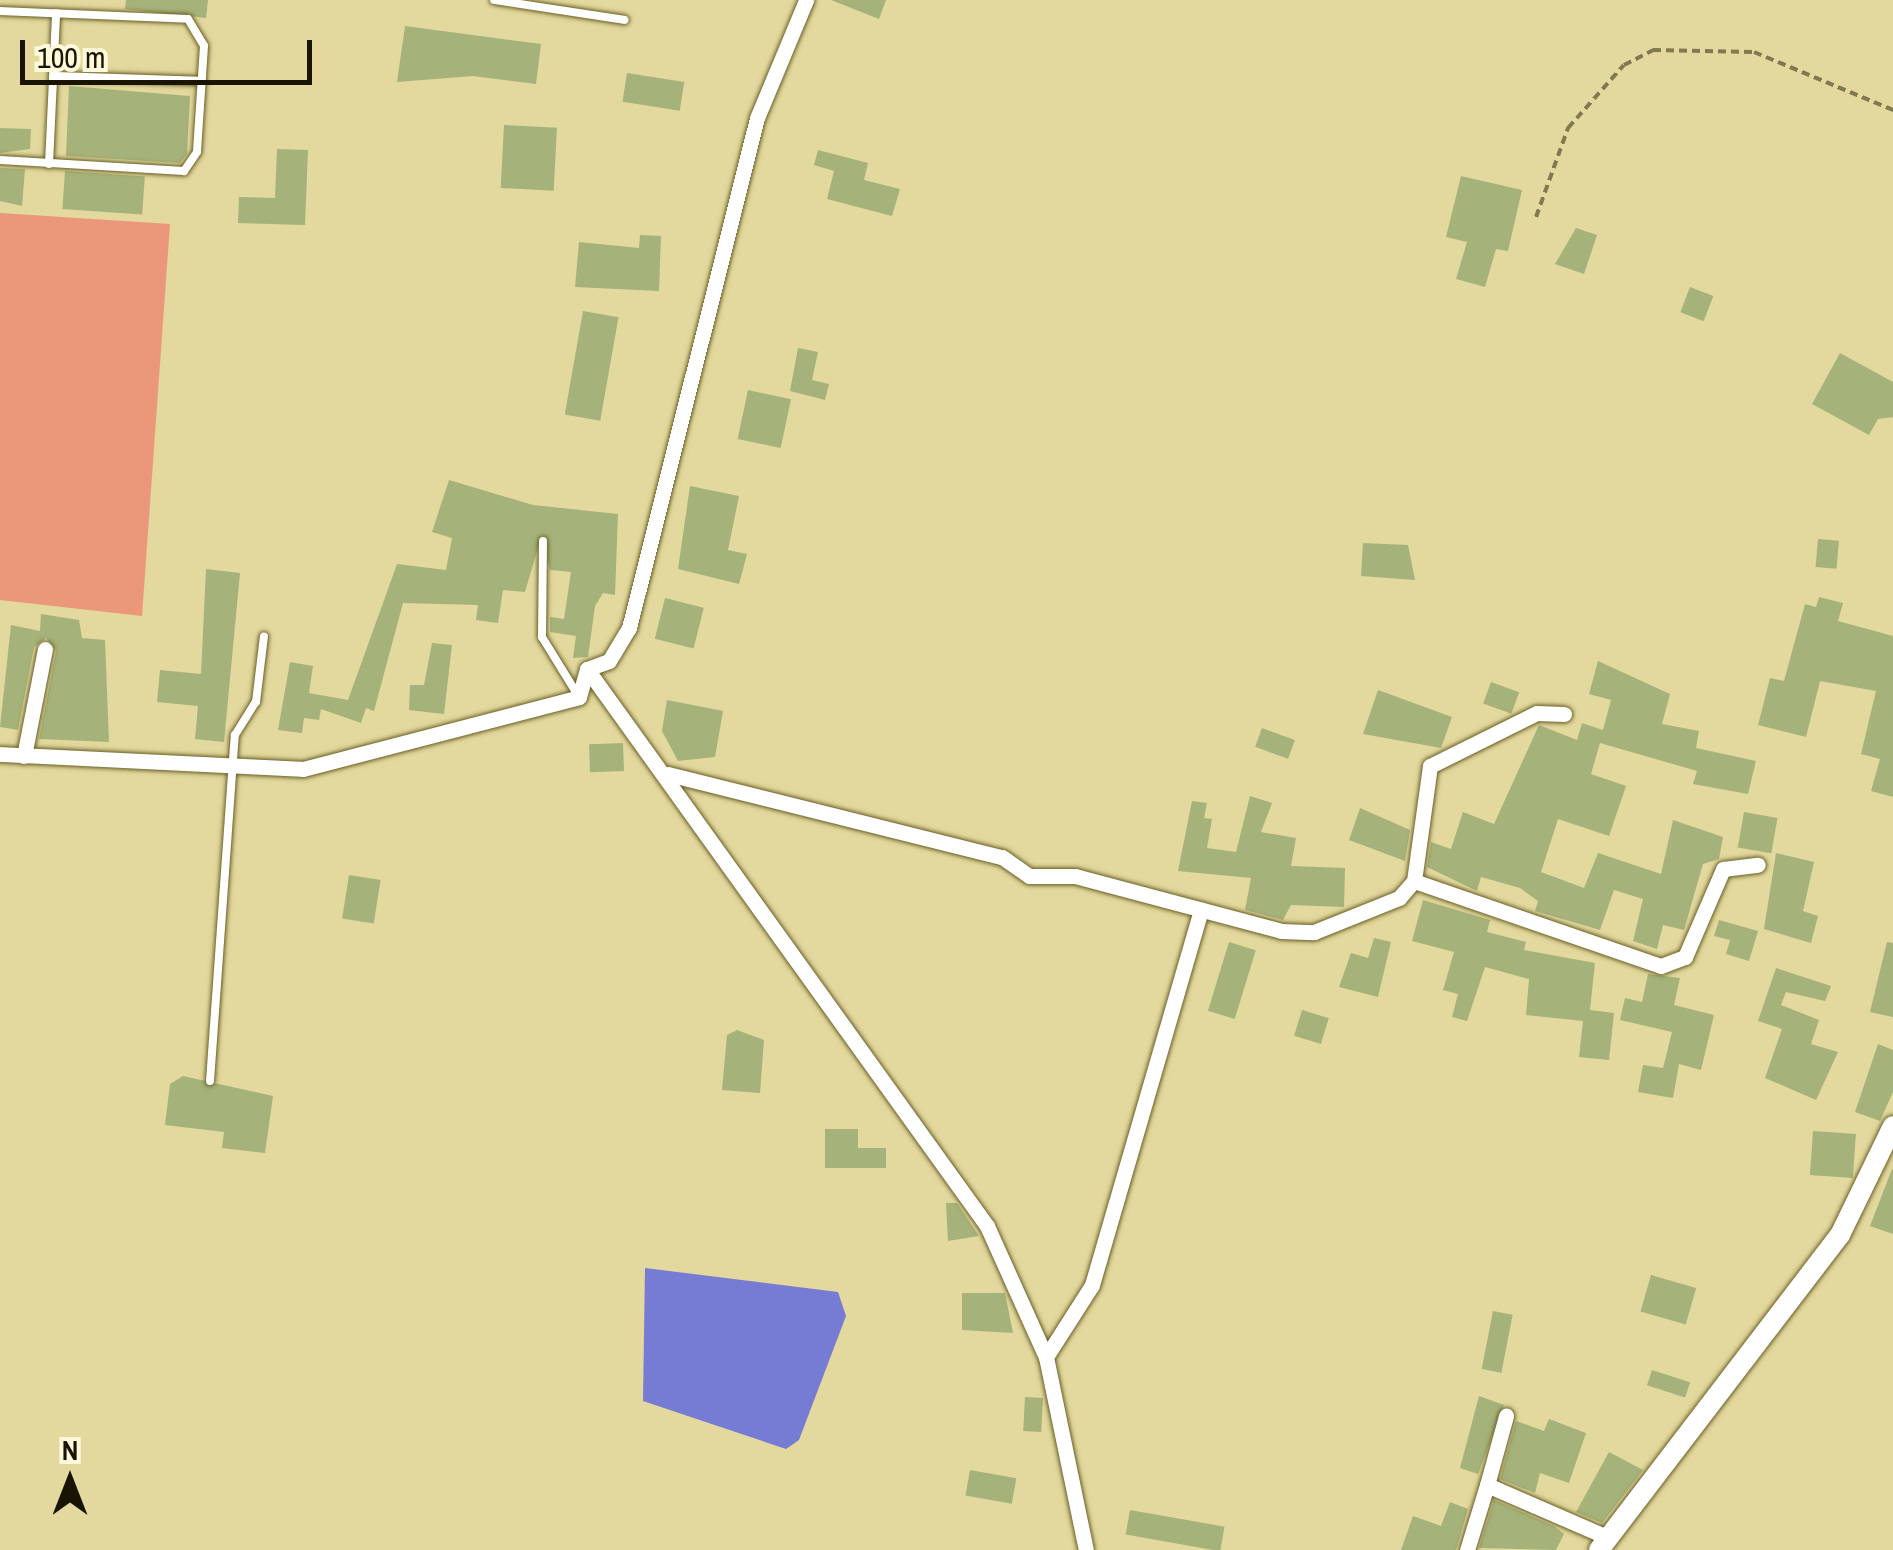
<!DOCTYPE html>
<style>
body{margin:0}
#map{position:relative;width:1893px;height:1550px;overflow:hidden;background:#e3d89d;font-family:"Archivo Narrow",sans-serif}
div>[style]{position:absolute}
.green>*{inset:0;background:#ea977a}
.water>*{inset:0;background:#767bd4}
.building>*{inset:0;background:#a5b37a;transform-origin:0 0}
.path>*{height:4px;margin-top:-2px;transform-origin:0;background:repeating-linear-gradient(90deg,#817a51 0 8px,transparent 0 13px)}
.roads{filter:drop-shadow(0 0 2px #695f25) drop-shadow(0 0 2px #695f25)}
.service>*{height:8px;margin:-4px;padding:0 4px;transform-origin:4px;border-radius:4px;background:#fff}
.minor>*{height:15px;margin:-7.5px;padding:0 7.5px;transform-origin:7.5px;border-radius:7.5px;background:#fff}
.tertiary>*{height:20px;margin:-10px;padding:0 10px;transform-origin:10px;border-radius:10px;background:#fff}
span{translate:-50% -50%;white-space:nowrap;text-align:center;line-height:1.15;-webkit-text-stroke:8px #fef9db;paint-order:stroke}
.north{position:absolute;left:20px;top:1430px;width:100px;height:100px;-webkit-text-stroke:8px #fef9db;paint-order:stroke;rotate:0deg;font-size:28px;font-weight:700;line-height:40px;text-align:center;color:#181400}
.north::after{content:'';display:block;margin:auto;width:35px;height:45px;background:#181400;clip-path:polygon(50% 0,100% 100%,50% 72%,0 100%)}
.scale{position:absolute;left:20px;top:40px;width:292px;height:45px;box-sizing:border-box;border:5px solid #181400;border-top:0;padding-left:12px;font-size:30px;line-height:35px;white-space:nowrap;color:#181400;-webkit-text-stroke:8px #fef9db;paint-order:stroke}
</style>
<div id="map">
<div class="green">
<div style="clip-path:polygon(0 213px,170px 224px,142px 616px,0 600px)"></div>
</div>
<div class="water">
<div style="clip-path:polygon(645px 1268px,838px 1292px,846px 1316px,799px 1440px,786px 1449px,643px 1401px)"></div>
</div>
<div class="building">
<div style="clip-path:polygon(126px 0,208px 0,206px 18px,125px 9px)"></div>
<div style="clip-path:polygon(831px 0,886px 0,879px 19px)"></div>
<div style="clip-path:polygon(405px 26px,541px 44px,536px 84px,473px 76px,397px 82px)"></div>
<div style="left:627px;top:73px;width:58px;height:29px;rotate:9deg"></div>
<div style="clip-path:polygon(69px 86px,190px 96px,187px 154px,180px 163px,66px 156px)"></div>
<div style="left:504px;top:125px;width:53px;height:63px;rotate:3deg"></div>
<div style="clip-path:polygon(0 128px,31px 129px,30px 149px,0 153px)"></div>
<div style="clip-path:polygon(277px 149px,308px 150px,305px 225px,238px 223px,239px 197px,275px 198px)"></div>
<div style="clip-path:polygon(818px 150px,868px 163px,864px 180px,900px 189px,892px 216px,827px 199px,834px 171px,814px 165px)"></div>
<div style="clip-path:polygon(0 168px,25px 169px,22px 206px,0 201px)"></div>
<div style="left:65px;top:171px;width:80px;height:38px;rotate:4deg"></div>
<div style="clip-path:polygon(1461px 176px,1522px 190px,1508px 251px,1496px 249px,1485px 287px,1456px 279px,1467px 242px,1446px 237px)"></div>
<div style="clip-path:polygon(1576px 228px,1597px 235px,1584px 274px,1555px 264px)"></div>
<div style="clip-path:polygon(640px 235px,661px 236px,659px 291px,575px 287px,579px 242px,639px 248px)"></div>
<div style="left:1690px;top:287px;width:25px;height:27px;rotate:21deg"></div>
<div style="left:583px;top:311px;width:36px;height:105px;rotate:10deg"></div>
<div style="clip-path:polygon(798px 348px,818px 352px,812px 380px,829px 384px,825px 400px,790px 391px)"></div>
<div style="clip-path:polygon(1840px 353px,1893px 382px,1893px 417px,1878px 419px,1869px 435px,1812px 404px)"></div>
<div style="left:748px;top:390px;width:44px;height:50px;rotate:12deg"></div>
<div style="clip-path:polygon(449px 480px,533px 505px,618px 514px,615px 595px,603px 593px,595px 606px,588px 657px,573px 658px,576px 636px,550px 632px,550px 617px,564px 619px,571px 572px,550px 570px,542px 534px,525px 592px,503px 590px,498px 623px,476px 620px,478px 605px,403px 603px,374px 711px,366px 708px,361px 723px,321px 709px,319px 720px,304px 718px,302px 733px,278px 730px,290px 662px,313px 666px,309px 693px,348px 700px,397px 564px,446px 570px,452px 538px,432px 532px)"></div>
<div style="clip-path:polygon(690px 486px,739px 496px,728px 550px,747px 554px,739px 584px,678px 569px)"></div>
<div style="left:1818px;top:539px;width:21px;height:28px;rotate:5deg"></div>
<div style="clip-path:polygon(1363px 543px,1408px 545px,1415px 580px,1361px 576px)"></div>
<div style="clip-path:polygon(206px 569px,240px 573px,224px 742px,195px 739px,198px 706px,157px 702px,160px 670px,201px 674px)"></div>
<div style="clip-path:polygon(1819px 597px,1843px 603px,1838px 621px,1893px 636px,1893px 797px,1871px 791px,1880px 759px,1861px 754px,1876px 691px,1820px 681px,1806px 737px,1758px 725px,1770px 678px,1784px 681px,1805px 604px,1816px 607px)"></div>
<div style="left:665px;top:598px;width:40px;height:42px;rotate:14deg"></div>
<div style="clip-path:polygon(41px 614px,79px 620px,82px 638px,105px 640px,109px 742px,39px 739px,56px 651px,46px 638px,34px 647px,18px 730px,0 727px,11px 625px,40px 631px)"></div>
<div style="clip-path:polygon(432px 643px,452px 645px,444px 714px,409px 710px,410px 685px,424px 685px)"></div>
<div style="clip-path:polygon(1598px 661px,1670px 694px,1662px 724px,1699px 731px,1696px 748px,1756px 761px,1748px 794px,1693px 784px,1697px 771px,1600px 743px,1591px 774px,1626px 786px,1609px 836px,1558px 819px,1541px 872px,1584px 888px,1598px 853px,1661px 874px,1673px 820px,1723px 837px,1719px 859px,1703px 864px,1684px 930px,1663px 925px,1657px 949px,1633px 941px,1643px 899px,1614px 890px,1600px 930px,1535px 911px,1538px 901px,1520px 888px,1481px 877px,1477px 891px,1427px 867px,1431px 842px,1451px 849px,1463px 812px,1494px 824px,1539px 725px,1577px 740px,1582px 723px,1603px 730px,1611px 700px,1589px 694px)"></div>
<div style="left:1491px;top:682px;width:30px;height:23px;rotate:20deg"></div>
<div style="clip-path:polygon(1378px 690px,1452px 717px,1441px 748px,1363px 734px)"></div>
<div style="clip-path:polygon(667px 700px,723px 711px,715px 757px,678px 761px,662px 731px)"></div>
<div style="left:1262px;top:728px;width:35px;height:20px;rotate:20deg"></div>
<div style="left:623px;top:743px;width:28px;height:34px;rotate:88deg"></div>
<div style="clip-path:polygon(1250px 796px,1272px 803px,1261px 832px,1296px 838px,1291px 866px,1345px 868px,1344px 907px,1291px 905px,1283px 920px,1245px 910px,1251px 878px,1178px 871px,1192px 801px,1207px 803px,1204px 818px,1212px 819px,1207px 848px,1236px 852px)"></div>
<div style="clip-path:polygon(1360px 808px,1410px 830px,1405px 861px,1349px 840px)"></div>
<div style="left:1744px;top:812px;width:34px;height:36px;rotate:10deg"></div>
<div style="clip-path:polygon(1776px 853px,1814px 862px,1803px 911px,1818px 916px,1811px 943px,1764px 929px)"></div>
<div style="left:349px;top:875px;width:32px;height:44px;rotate:9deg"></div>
<div style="clip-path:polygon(1423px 900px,1490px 920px,1487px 932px,1526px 942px,1524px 950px,1595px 963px,1590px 1010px,1614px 1013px,1609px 1060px,1579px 1057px,1583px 1021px,1526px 1015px,1529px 979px,1485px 967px,1467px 1021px,1452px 1017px,1458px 994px,1443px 990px,1454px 952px,1412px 941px)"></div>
<div style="clip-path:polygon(1719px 920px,1758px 931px,1749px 961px,1726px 954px,1730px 940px,1714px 936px)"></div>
<div style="clip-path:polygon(1374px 938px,1391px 942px,1378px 997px,1339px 987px,1351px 953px,1368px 958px)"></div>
<div style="left:1229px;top:942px;width:28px;height:72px;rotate:17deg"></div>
<div style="clip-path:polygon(1887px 942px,1893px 943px,1893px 1017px,1870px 1012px)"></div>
<div style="clip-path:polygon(1776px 968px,1831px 986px,1825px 1001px,1786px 992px,1781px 1005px,1819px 1020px,1811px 1044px,1838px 1052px,1816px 1100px,1765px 1078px,1782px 1029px,1758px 1021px)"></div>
<div style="clip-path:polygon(1648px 974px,1680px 978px,1674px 1005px,1714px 1015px,1701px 1070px,1679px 1064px,1673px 1098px,1638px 1092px,1643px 1065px,1663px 1068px,1672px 1032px,1620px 1020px,1625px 998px,1642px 1002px)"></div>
<div style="left:1302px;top:1010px;width:28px;height:27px;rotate:17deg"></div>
<div style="clip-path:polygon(737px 1030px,764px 1040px,760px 1093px,722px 1090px,727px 1035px)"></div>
<div style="clip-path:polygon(1878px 1044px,1893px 1050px,1893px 1092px,1880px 1121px,1855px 1112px)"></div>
<div style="clip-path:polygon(183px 1076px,273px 1096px,265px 1153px,222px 1148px,224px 1132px,165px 1125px,170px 1084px)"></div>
<div style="clip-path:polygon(825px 1129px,858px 1129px,858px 1148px,886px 1148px,886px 1168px,825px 1168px)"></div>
<div style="left:1813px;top:1131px;width:43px;height:44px;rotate:4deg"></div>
<div style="clip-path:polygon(1892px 1169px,1893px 1169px,1893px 1234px,1870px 1226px)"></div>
<div style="clip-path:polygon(946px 1203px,957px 1203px,979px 1236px,948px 1241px)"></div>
<div style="left:1651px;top:1275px;width:47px;height:38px;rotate:16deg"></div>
<div style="clip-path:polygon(962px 1293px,1005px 1293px,1013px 1333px,962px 1330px)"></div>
<div style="left:1493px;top:1311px;width:20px;height:59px;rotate:11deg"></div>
<div style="left:1652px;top:1370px;width:40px;height:16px;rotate:18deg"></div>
<div style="clip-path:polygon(1479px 1396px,1504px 1405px,1478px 1474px,1460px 1468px)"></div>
<div style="left:1025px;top:1397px;width:18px;height:34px;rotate:3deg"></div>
<div style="clip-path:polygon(1549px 1419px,1586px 1433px,1569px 1483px,1540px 1473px,1535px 1493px,1500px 1479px,1516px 1421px,1544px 1431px)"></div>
<div style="clip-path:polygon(1609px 1452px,1643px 1470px,1602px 1523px,1576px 1512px)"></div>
<div style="left:970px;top:1470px;width:47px;height:26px;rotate:10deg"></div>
<div style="clip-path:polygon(1494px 1500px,1554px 1526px,1564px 1534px,1556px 1550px,1479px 1548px)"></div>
<div style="clip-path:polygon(1450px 1502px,1468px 1509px,1456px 1550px,1401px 1550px,1413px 1516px,1441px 1526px)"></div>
<div style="left:1130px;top:1510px;width:96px;height:25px;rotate:10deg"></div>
</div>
<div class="path">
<div style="left:1536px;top:217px;width:95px;rotate:-70.2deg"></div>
<div style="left:1568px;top:128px;width:84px;rotate:-48.4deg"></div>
<div style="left:1624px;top:65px;width:33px;rotate:-27deg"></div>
<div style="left:1653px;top:50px;width:101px;rotate:1.1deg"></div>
<div style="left:1754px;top:52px;width:151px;rotate:22.6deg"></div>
</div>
<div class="roads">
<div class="service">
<div style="left:494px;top:0;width:132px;rotate:8.7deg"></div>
<div style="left:0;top:11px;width:188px;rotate:2.4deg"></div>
<div style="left:188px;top:19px;width:31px;rotate:59deg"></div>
<div style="left:204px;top:46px;width:106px;rotate:93.8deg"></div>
<div style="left:197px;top:152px;width:23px;rotate:124deg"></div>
<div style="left:184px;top:171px;width:184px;rotate:-176.6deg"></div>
<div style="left:53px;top:76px;width:149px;rotate:1.9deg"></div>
<div style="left:49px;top:164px;width:151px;rotate:-87.3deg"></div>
<div style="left:543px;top:541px;width:96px;rotate:90.6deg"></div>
<div style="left:542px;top:637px;width:70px;rotate:58.3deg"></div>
<div style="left:210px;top:1081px;width:347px;rotate:-85.9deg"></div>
<div style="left:235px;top:735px;width:39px;rotate:-58deg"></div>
<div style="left:256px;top:702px;width:66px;rotate:-83.1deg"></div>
</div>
<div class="minor">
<div style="left:587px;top:669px;width:686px;rotate:54.32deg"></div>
<div style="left:987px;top:1226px;width:144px;rotate:65.8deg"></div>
<div style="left:1046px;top:1357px;width:197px;rotate:78.3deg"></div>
<div style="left:0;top:754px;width:303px;rotate:2.8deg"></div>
<div style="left:303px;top:769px;width:285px;rotate:-14.6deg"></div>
<div style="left:579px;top:697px;width:29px;rotate:-74deg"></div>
<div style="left:587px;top:669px;width:23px;rotate:-20deg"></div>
<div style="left:609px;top:661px;width:39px;rotate:-59deg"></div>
<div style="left:629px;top:628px;width:526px;rotate:-75.91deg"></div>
<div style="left:757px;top:118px;width:128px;rotate:-67.4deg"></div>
<div style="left:24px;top:756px;width:109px;rotate:-78.9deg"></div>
<div style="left:668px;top:774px;width:344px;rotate:14deg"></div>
<div style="left:1002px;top:857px;width:33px;rotate:35deg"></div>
<div style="left:1029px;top:876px;width:46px"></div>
<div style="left:1075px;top:876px;width:213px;rotate:14.9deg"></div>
<div style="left:1281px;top:931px;width:33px;rotate:2deg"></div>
<div style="left:1314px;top:932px;width:92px;rotate:-21.8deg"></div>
<div style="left:1399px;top:898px;width:23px;rotate:-49deg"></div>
<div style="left:1414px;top:881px;width:116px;rotate:-82.1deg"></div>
<div style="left:1430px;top:766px;width:119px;rotate:-26.4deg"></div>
<div style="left:1537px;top:713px;width:27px;rotate:2deg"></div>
<div style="left:1414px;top:881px;width:261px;rotate:19deg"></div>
<div style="left:1661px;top:966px;width:26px;rotate:-21deg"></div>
<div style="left:1685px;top:957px;width:96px;rotate:-66.6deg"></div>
<div style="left:1723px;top:869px;width:35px;rotate:-7deg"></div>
<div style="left:1046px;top:1357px;width:85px;rotate:-57.4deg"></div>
<div style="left:1092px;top:1285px;width:391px;rotate:-73.8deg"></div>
<div style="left:1487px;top:1485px;width:72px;rotate:-74.6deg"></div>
<div style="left:1467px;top:1550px;width:68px;rotate:-72.9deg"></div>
<div style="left:1487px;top:1485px;width:131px;rotate:23.4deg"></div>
</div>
<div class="tertiary">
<div style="left:1599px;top:1550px;width:397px;rotate:-52.6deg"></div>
<div style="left:1840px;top:1235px;width:121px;rotate:-64.1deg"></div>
</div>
</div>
<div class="north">N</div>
<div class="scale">100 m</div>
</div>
